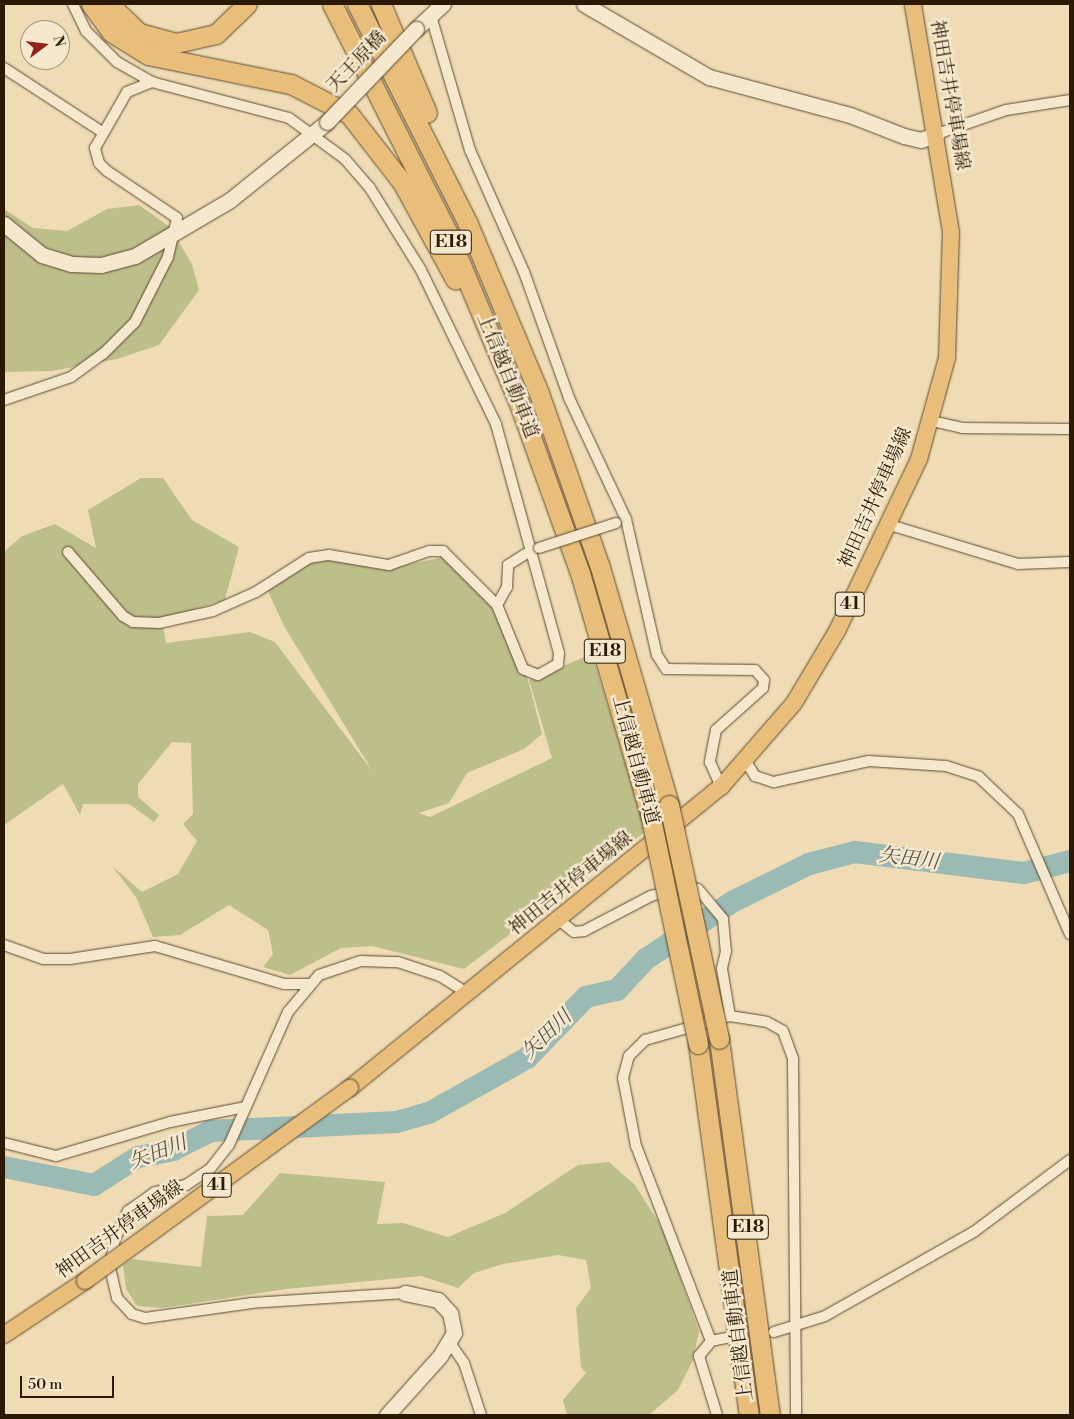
<!DOCTYPE html>
<meta charset="utf-8">
<style>
body{margin:0}
#map{position:relative;width:1074px;height:1419px;overflow:hidden;background:#efdcb5;font-family:"Libre Bodoni","Noto Serif JP",serif}
div>[style]{position:absolute}
.green>*{inset:0;background:#bdbf8b}
.river>*{height:22px;margin:-11px;padding:0 11px;transform-origin:11px;border-radius:11px;background:#9bbab4}
.roads{filter:drop-shadow(0 0 1px #5d4a30) drop-shadow(0 0 1px #5d4a30)}
.street>*{height:10px;margin:-5px;padding:0 5px;transform-origin:5px;border-radius:5px;background:#f5e8cf}
.secondary>*{height:15px;margin:-7.5px;padding:0 7.5px;transform-origin:7.5px;border-radius:7.5px;background:#f5e8cf}
.primary>*{height:16px;margin:-8px;padding:0 8px;transform-origin:8px;border-radius:8px;background:#e8be7a}
.highway>*{height:19px;margin:-9.5px;padding:0 9.5px;transform-origin:9.5px;border-radius:9.5px;background:#e8be7a}
.bridges{filter:drop-shadow(0 0 1px #5d4a30) drop-shadow(0 0 1px #5d4a30)}
.street-bridge>*{height:10px;margin:-5px;padding:0 5px;transform-origin:5px;border-radius:5px;background:#f5e8cf}
.secondary-bridge>*{height:15px;margin:-7.5px;padding:0 7.5px;transform-origin:7.5px;border-radius:7.5px;background:#f5e8cf}
.primary-bridge>*{height:16px;margin:-8px;padding:0 8px;transform-origin:8px;border-radius:8px;background:#e8be7a}
.highway-bridge>*{height:19px;margin:-9.5px;padding:0 9.5px;transform-origin:9.5px;border-radius:9.5px;background:#e8be7a}
span{translate:-50% -50%;white-space:nowrap;text-align:center;line-height:1.15;-webkit-text-stroke:5px #f5e8cf;paint-order:stroke}
.shield-label span{padding:1px 4px;background:#f5e8cf;border:1px solid;border-radius:4px;-webkit-text-stroke-width:0}
.shield-label{font-size:18px;color:#2c1903;font-weight:700}
.street-label{font-size:19px;color:#2c1903}
.water-label{font-size:20px;color:#535141;font-style:italic}
.frame{position:absolute;inset:0;border:5px solid #2c1903;pointer-events:none}
.north{position:absolute;left:20px;top:20px;width:50px;height:50px;box-sizing:border-box;background:#f5e8cf;border:1px solid #a5957d;border-radius:50%;rotate:75deg;font-size:14px;font-weight:700;line-height:20px;text-align:center;color:#2c1903}
.north::after{content:'';display:block;margin:auto;width:18px;height:22px;background:#8f2418;clip-path:polygon(50% 0,100% 100%,50% 72%,0 100%)}
.scale{position:absolute;left:20px;top:1376px;width:94px;height:22px;box-sizing:border-box;border:2px solid #2c1903;border-top:0;padding-left:6px;font-size:15px;line-height:18px;white-space:nowrap;color:#2c1903;-webkit-text-stroke:4px #f5e8cf;paint-order:stroke}
</style>
<div id="map">
<div class="green">
<div style="clip-path:polygon(139px 205px,170px 227px,192px 264px,199px 290px,159px 345px,117px 359px,52px 371px,4px 372px,4px 209px,33px 228px,67px 231px,107px 209px)"></div>
<div style="clip-path:polygon(141px 478px,163px 478px,192px 520px,239px 547px,225px 600px,162px 619px,166px 643px,250px 632px,275px 642px,373px 772px,284px 626px,267px 589px,311px 561px,329px 558px,383px 570px,443px 557px,494px 607px,527px 676px,542px 734px,524px 749px,467px 773px,449px 803px,419px 813px,430px 817px,552px 758px,529px 680px,592px 654px,646px 831px,464px 969px,372px 946px,341px 948px,290px 975px,263px 967px,273px 954px,268px 930px,229px 905px,180px 935px,153px 937px,136px 897px,112px 866px,142px 892px,178px 874px,197px 841px,183px 824px,193px 814px,191px 743px,172px 742px,138px 784px,138px 797px,159px 815px,154px 822px,129px 804px,83px 804px,80px 815px,63px 784px,4px 825px,4px 552px,22px 536px,55px 524px,96px 548px,88px 510px)"></div>
<div style="clip-path:polygon(609px 1162px,635px 1185px,664px 1231px,699px 1331px,693px 1360px,678px 1390px,649px 1415px,567px 1415px,563px 1400px,586px 1373px,581px 1367px,576px 1308px,591px 1288px,586px 1260px,558px 1255px,503px 1264px,474px 1273px,458px 1288px,421px 1276px,287px 1289px,162px 1308px,137px 1306px,126px 1289px,123px 1265px,132px 1259px,201px 1267px,207px 1216px,243px 1215px,280px 1173px,385px 1182px,377px 1224px,403px 1223px,448px 1237px,505px 1213px,578px 1165px)"></div>
</div>
<div class="river">
<div style="left:4px;top:1167px;width:92px;rotate:11.3deg"></div>
<div style="left:94px;top:1185px;width:52px;rotate:-32.5deg"></div>
<div style="left:138px;top:1157px;width:36px;rotate:-11deg"></div>
<div style="left:173px;top:1150px;width:42px;rotate:-26.6deg"></div>
<div style="left:211px;top:1131px;width:186px;rotate:-2.8deg"></div>
<div style="left:397px;top:1122px;width:33px;rotate:-16deg"></div>
<div style="left:429px;top:1113px;width:112px;rotate:-29.3deg"></div>
<div style="left:527px;top:1058px;width:85px;rotate:-46deg"></div>
<div style="left:586px;top:997px;width:32px;rotate:-13deg"></div>
<div style="left:617px;top:990px;width:42px;rotate:-46.9deg"></div>
<div style="left:646px;top:959px;width:103px;rotate:-33.5deg"></div>
<div style="left:732px;top:902px;width:86px;rotate:-26.3deg"></div>
<div style="left:809px;top:864px;width:48px;rotate:-14.6deg"></div>
<div style="left:855px;top:852px;width:170px;rotate:7.1deg"></div>
<div style="left:1024px;top:873px;width:48px;rotate:-14.6deg"></div>
</div>
<div class="roads">
<div class="street">
<div style="left:431px;top:16px;width:140px;rotate:73.8deg"></div>
<div style="left:470px;top:150px;width:133px;rotate:66.1deg"></div>
<div style="left:524px;top:272px;width:134px;rotate:70.3deg"></div>
<div style="left:569px;top:398px;width:134px;rotate:64.8deg"></div>
<div style="left:626px;top:519px;width:139px;rotate:77.2deg"></div>
<div style="left:657px;top:655px;width:17px;rotate:57deg"></div>
<div style="left:666px;top:669px;width:89px;rotate:0.6deg"></div>
<div style="left:755px;top:670px;width:13px;rotate:48deg"></div>
<div style="left:764px;top:680px;width:8px;rotate:97deg"></div>
<div style="left:763px;top:688px;width:63px;rotate:138.2deg"></div>
<div style="left:716px;top:730px;width:33px;rotate:101deg"></div>
<div style="left:710px;top:762px;width:27px;rotate:66deg"></div>
<div style="left:4px;top:68px;width:117px;rotate:33.1deg"></div>
<div style="left:937px;top:134px;width:73px;rotate:-19.2deg"></div>
<div style="left:1006px;top:110px;width:65px;rotate:-8.9deg"></div>
<div style="left:4px;top:400px;width:71px;rotate:-18.9deg"></div>
<div style="left:71px;top:377px;width:39px;rotate:-36deg"></div>
<div style="left:103px;top:354px;width:45px;rotate:-45deg"></div>
<div style="left:135px;top:322px;width:73px;rotate:-63.1deg"></div>
<div style="left:168px;top:257px;width:40px;rotate:-77deg"></div>
<div style="left:177px;top:218px;width:84px;rotate:-146.1deg"></div>
<div style="left:107px;top:171px;width:11px;rotate:-135deg"></div>
<div style="left:99px;top:163px;width:16px;rotate:-105deg"></div>
<div style="left:95px;top:148px;width:64px;rotate:-60.3deg"></div>
<div style="left:127px;top:92px;width:27px;rotate:-22deg"></div>
<div style="left:932px;top:421px;width:31px;rotate:13deg"></div>
<div style="left:962px;top:428px;width:108px;rotate:0.5deg"></div>
<div style="left:890px;top:525px;width:134px;rotate:16.9deg"></div>
<div style="left:1018px;top:564px;width:52px;rotate:-2.2deg"></div>
<div style="left:68px;top:552px;width:84px;rotate:49.3deg"></div>
<div style="left:123px;top:616px;width:12px;rotate:31deg"></div>
<div style="left:133px;top:622px;width:26px;rotate:2deg"></div>
<div style="left:159px;top:623px;width:55px;rotate:-12.5deg"></div>
<div style="left:213px;top:611px;width:47px;rotate:-23.8deg"></div>
<div style="left:256px;top:592px;width:63px;rotate:-32.7deg"></div>
<div style="left:309px;top:558px;width:20px;rotate:-9deg"></div>
<div style="left:329px;top:555px;width:61px;rotate:9.5deg"></div>
<div style="left:389px;top:565px;width:42px;rotate:-19.3deg"></div>
<div style="left:429px;top:551px;width:14px"></div>
<div style="left:443px;top:551px;width:76px;rotate:45deg"></div>
<div style="left:497px;top:605px;width:69px;rotate:67.9deg"></div>
<div style="left:523px;top:669px;width:16px;rotate:22deg"></div>
<div style="left:538px;top:675px;width:23px;rotate:-29deg"></div>
<div style="left:558px;top:664px;width:11px;rotate:-85deg"></div>
<div style="left:559px;top:653px;width:238px;rotate:-105.4deg"></div>
<div style="left:496px;top:424px;width:171px;rotate:-116deg"></div>
<div style="left:421px;top:270px;width:97px;rotate:-121.9deg"></div>
<div style="left:370px;top:188px;width:38px;rotate:-131deg"></div>
<div style="left:345px;top:159px;width:69px;rotate:-143.8deg"></div>
<div style="left:289px;top:118px;width:142px;rotate:-165.3deg"></div>
<div style="left:152px;top:82px;width:40px;rotate:-150.3deg"></div>
<div style="left:117px;top:62px;width:44px;rotate:-135deg"></div>
<div style="left:86px;top:31px;width:30px;rotate:-116deg"></div>
<div style="left:497px;top:605px;width:21px;rotate:-61deg"></div>
<div style="left:507px;top:587px;width:22px;rotate:-87deg"></div>
<div style="left:508px;top:565px;width:31px;rotate:-32deg"></div>
<div style="left:746px;top:762px;width:17px;rotate:57deg"></div>
<div style="left:755px;top:776px;width:20px;rotate:18deg"></div>
<div style="left:774px;top:782px;width:97px;rotate:-12.5deg"></div>
<div style="left:869px;top:761px;width:77px;rotate:3.7deg"></div>
<div style="left:946px;top:766px;width:35px;rotate:18deg"></div>
<div style="left:979px;top:777px;width:54px;rotate:43.5deg"></div>
<div style="left:1018px;top:814px;width:131px;rotate:66.6deg"></div>
<div style="left:559px;top:920px;width:19px;rotate:39deg"></div>
<div style="left:574px;top:932px;width:10px;rotate:-6deg"></div>
<div style="left:584px;top:931px;width:76px;rotate:-27.6deg"></div>
<div style="left:651px;top:896px;width:35px;rotate:-15deg"></div>
<div style="left:685px;top:887px;width:13px;rotate:9deg"></div>
<div style="left:698px;top:889px;width:39px;rotate:50deg"></div>
<div style="left:723px;top:919px;width:32px;rotate:85deg"></div>
<div style="left:726px;top:951px;width:18px;rotate:103deg"></div>
<div style="left:722px;top:969px;width:48px;rotate:80.3deg"></div>
<div style="left:4px;top:945px;width:41px;rotate:19.7deg"></div>
<div style="left:43px;top:959px;width:27px"></div>
<div style="left:70px;top:959px;width:86px;rotate:-8.7deg"></div>
<div style="left:155px;top:946px;width:134px;rotate:16.4deg"></div>
<div style="left:284px;top:984px;width:25px"></div>
<div style="left:4px;top:1143px;width:54px;rotate:14deg"></div>
<div style="left:56px;top:1156px;width:119px;rotate:-16.6deg"></div>
<div style="left:170px;top:1122px;width:76px;rotate:-11.3deg"></div>
<div style="left:405px;top:1293px;width:153px;rotate:176.3deg"></div>
<div style="left:252px;top:1303px;width:108px;rotate:172deg"></div>
<div style="left:145px;top:1318px;width:14px;rotate:-163deg"></div>
<div style="left:132px;top:1314px;width:22px;rotate:-133deg"></div>
<div style="left:117px;top:1298px;width:32px;rotate:-103deg"></div>
<div style="left:110px;top:1267px;width:28px;rotate:-80deg"></div>
<div style="left:115px;top:1239px;width:31px;rotate:-65deg"></div>
<div style="left:128px;top:1211px;width:33px;rotate:-35deg"></div>
<div style="left:155px;top:1192px;width:32px;rotate:-13deg"></div>
<div style="left:186px;top:1185px;width:29px;rotate:-34deg"></div>
<div style="left:210px;top:1169px;width:31px;rotate:-52deg"></div>
<div style="left:229px;top:1145px;width:145px;rotate:-66.1deg"></div>
<div style="left:288px;top:1012px;width:48px;rotate:-50deg"></div>
<div style="left:319px;top:975px;width:44px;rotate:-18.4deg"></div>
<div style="left:361px;top:961px;width:37px;rotate:2deg"></div>
<div style="left:398px;top:962px;width:44px;rotate:18.4deg"></div>
<div style="left:440px;top:976px;width:34px;rotate:32deg"></div>
<div style="left:774px;top:1332px;width:53px;rotate:-17.4deg"></div>
<div style="left:825px;top:1316px;width:172px;rotate:-29.5deg"></div>
<div style="left:975px;top:1231px;width:119px;rotate:-36.8deg"></div>
<div style="left:711px;top:1341px;width:209px;rotate:-111deg"></div>
<div style="left:636px;top:1146px;width:69px;rotate:-100.8deg"></div>
<div style="left:623px;top:1078px;width:23px;rotate:-75deg"></div>
<div style="left:629px;top:1056px;width:23px;rotate:-45deg"></div>
<div style="left:645px;top:1040px;width:88px;rotate:-15.8deg"></div>
<div style="left:730px;top:1016px;width:37px;rotate:9deg"></div>
<div style="left:767px;top:1022px;width:18px;rotate:29deg"></div>
<div style="left:783px;top:1031px;width:30px;rotate:70deg"></div>
<div style="left:793px;top:1059px;width:356px;rotate:89.5deg"></div>
<div style="left:450px;top:1343px;width:24px;rotate:55deg"></div>
<div style="left:464px;top:1363px;width:55px;rotate:71.9deg"></div>
<div style="left:717px;top:1415px;width:62px;rotate:-107deg"></div>
<div style="left:699px;top:1356px;width:19px;rotate:-51deg"></div>
<div style="left:711px;top:1341px;width:16px;rotate:-11deg"></div>
</div>
<div class="secondary">
<div style="left:584px;top:4px;width:145px;rotate:30.3deg"></div>
<div style="left:709px;top:77px;width:146px;rotate:15.1deg"></div>
<div style="left:850px;top:115px;width:58px;rotate:21.3deg"></div>
<div style="left:904px;top:136px;width:17px;rotate:13deg"></div>
<div style="left:921px;top:140px;width:17px;rotate:-21deg"></div>
<div style="left:416px;top:29px;width:37px;rotate:-43deg"></div>
<div style="left:4px;top:224px;width:49px;rotate:39.2deg"></div>
<div style="left:42px;top:255px;width:30px;rotate:17deg"></div>
<div style="left:71px;top:264px;width:30px;rotate:2deg"></div>
<div style="left:101px;top:265px;width:35px;rotate:-15deg"></div>
<div style="left:135px;top:256px;width:110px;rotate:-30.5deg"></div>
<div style="left:230px;top:200px;width:124px;rotate:-38.8deg"></div>
<div style="left:387px;top:1415px;width:79px;rotate:-48.1deg"></div>
<div style="left:440px;top:1356px;width:27px;rotate:-59deg"></div>
<div style="left:454px;top:1333px;width:20px;rotate:-101deg"></div>
<div style="left:450px;top:1313px;width:18px;rotate:-133deg"></div>
<div style="left:438px;top:1300px;width:34px;rotate:-168deg"></div>
</div>
<div class="primary">
<div style="left:350px;top:1088px;width:478px;rotate:-39.1deg"></div>
<div style="left:721px;top:787px;width:111px;rotate:-49deg"></div>
<div style="left:794px;top:703px;width:84px;rotate:-59.2deg"></div>
<div style="left:837px;top:631px;width:191px;rotate:-64.5deg"></div>
<div style="left:919px;top:459px;width:105px;rotate:-74.5deg"></div>
<div style="left:947px;top:358px;width:126px;rotate:-88.2deg"></div>
<div style="left:951px;top:232px;width:231px;rotate:-99.5deg"></div>
<div style="left:4px;top:1335px;width:97px;rotate:-33.7deg"></div>
</div>
<div class="highway">
<div style="left:91px;top:4px;width:34px;rotate:54deg"></div>
<div style="left:111px;top:32px;width:44px;rotate:31.9deg"></div>
<div style="left:148px;top:55px;width:146px;rotate:11.5deg"></div>
<div style="left:291px;top:84px;width:65px;rotate:27.3deg"></div>
<div style="left:349px;top:114px;width:86px;rotate:52.1deg"></div>
<div style="left:402px;top:182px;width:111px;rotate:61.3deg"></div>
<div style="left:109px;top:4px;width:42px;rotate:44deg"></div>
<div style="left:139px;top:33px;width:38px;rotate:15deg"></div>
<div style="left:176px;top:43px;width:41px;rotate:-12.7deg"></div>
<div style="left:216px;top:34px;width:43px;rotate:-44.1deg"></div>
<div style="left:332px;top:4px;width:258px;rotate:63.2deg"></div>
<div style="left:448px;top:234px;width:181px;rotate:67.3deg"></div>
<div style="left:518px;top:401px;width:183px;rotate:70.2deg"></div>
<div style="left:580px;top:573px;width:251px;rotate:73.8deg"></div>
<div style="left:357px;top:4px;width:246px;rotate:63.2deg"></div>
<div style="left:468px;top:224px;width:183px;rotate:67.2deg"></div>
<div style="left:539px;top:393px;width:184px;rotate:70.7deg"></div>
<div style="left:600px;top:567px;width:248px;rotate:73.8deg"></div>
<div style="left:381px;top:4px;width:118px;rotate:67.1deg"></div>
<div style="left:719px;top:1039px;width:379px;rotate:82.3deg"></div>
<div style="left:698px;top:1044px;width:374px;rotate:82.2deg"></div>
</div>
</div>
<div class="bridges">
<div class="street-bridge">
<div style="left:539px;top:548px;width:81px;rotate:-18deg"></div>
</div>
<div class="secondary-bridge">
<div style="left:327px;top:122px;width:129px;rotate:-46.3deg"></div>
</div>
<div class="primary-bridge">
<div style="left:85px;top:1281px;width:328px;rotate:-36.1deg"></div>
</div>
<div class="highway-bridge">
<div style="left:669px;top:805px;width:239px;rotate:77.9deg"></div>
<div style="left:650px;top:814px;width:235px;rotate:78.2deg"></div>
</div>
</div>
<div class="shield-label">
<span style="left:451px;top:242px">E18</span>
<span style="left:850px;top:604px">41</span>
<span style="left:605px;top:651px">E18</span>
<span style="left:217px;top:1185px">41</span>
<span style="left:748px;top:1227px">E18</span>
</div>
<div class="street-label">
<span style="left:357px;top:62px;rotate:-46deg">天王原橋</span>
<span style="left:949px;top:95px;rotate:80deg">神田吉井停車場線</span>
<span style="left:507px;top:376px;rotate:68deg">上信越自動車道</span>
<span style="left:876px;top:498px;rotate:-66deg">神田吉井停車場線</span>
<span style="left:635px;top:760px;rotate:75deg">上信越自動車道</span>
<span style="left:571px;top:884px;rotate:-39deg">神田吉井停車場線</span>
<span style="left:120px;top:1230px;rotate:-36deg">神田吉井停車場線</span>
<span style="left:739px;top:1335px;rotate:-97deg">上信越自動車道</span>
</div>
<div class="water-label">
<span style="left:909px;top:859px;rotate:7deg">矢田川</span>
<span style="left:547px;top:1035px;rotate:-44deg">矢田川</span>
<span style="left:158px;top:1153px;rotate:-21deg">矢田川</span>
</div>
<div class="frame"></div>
<div class="north">N</div>
<div class="scale">50 m</div>
</div>
